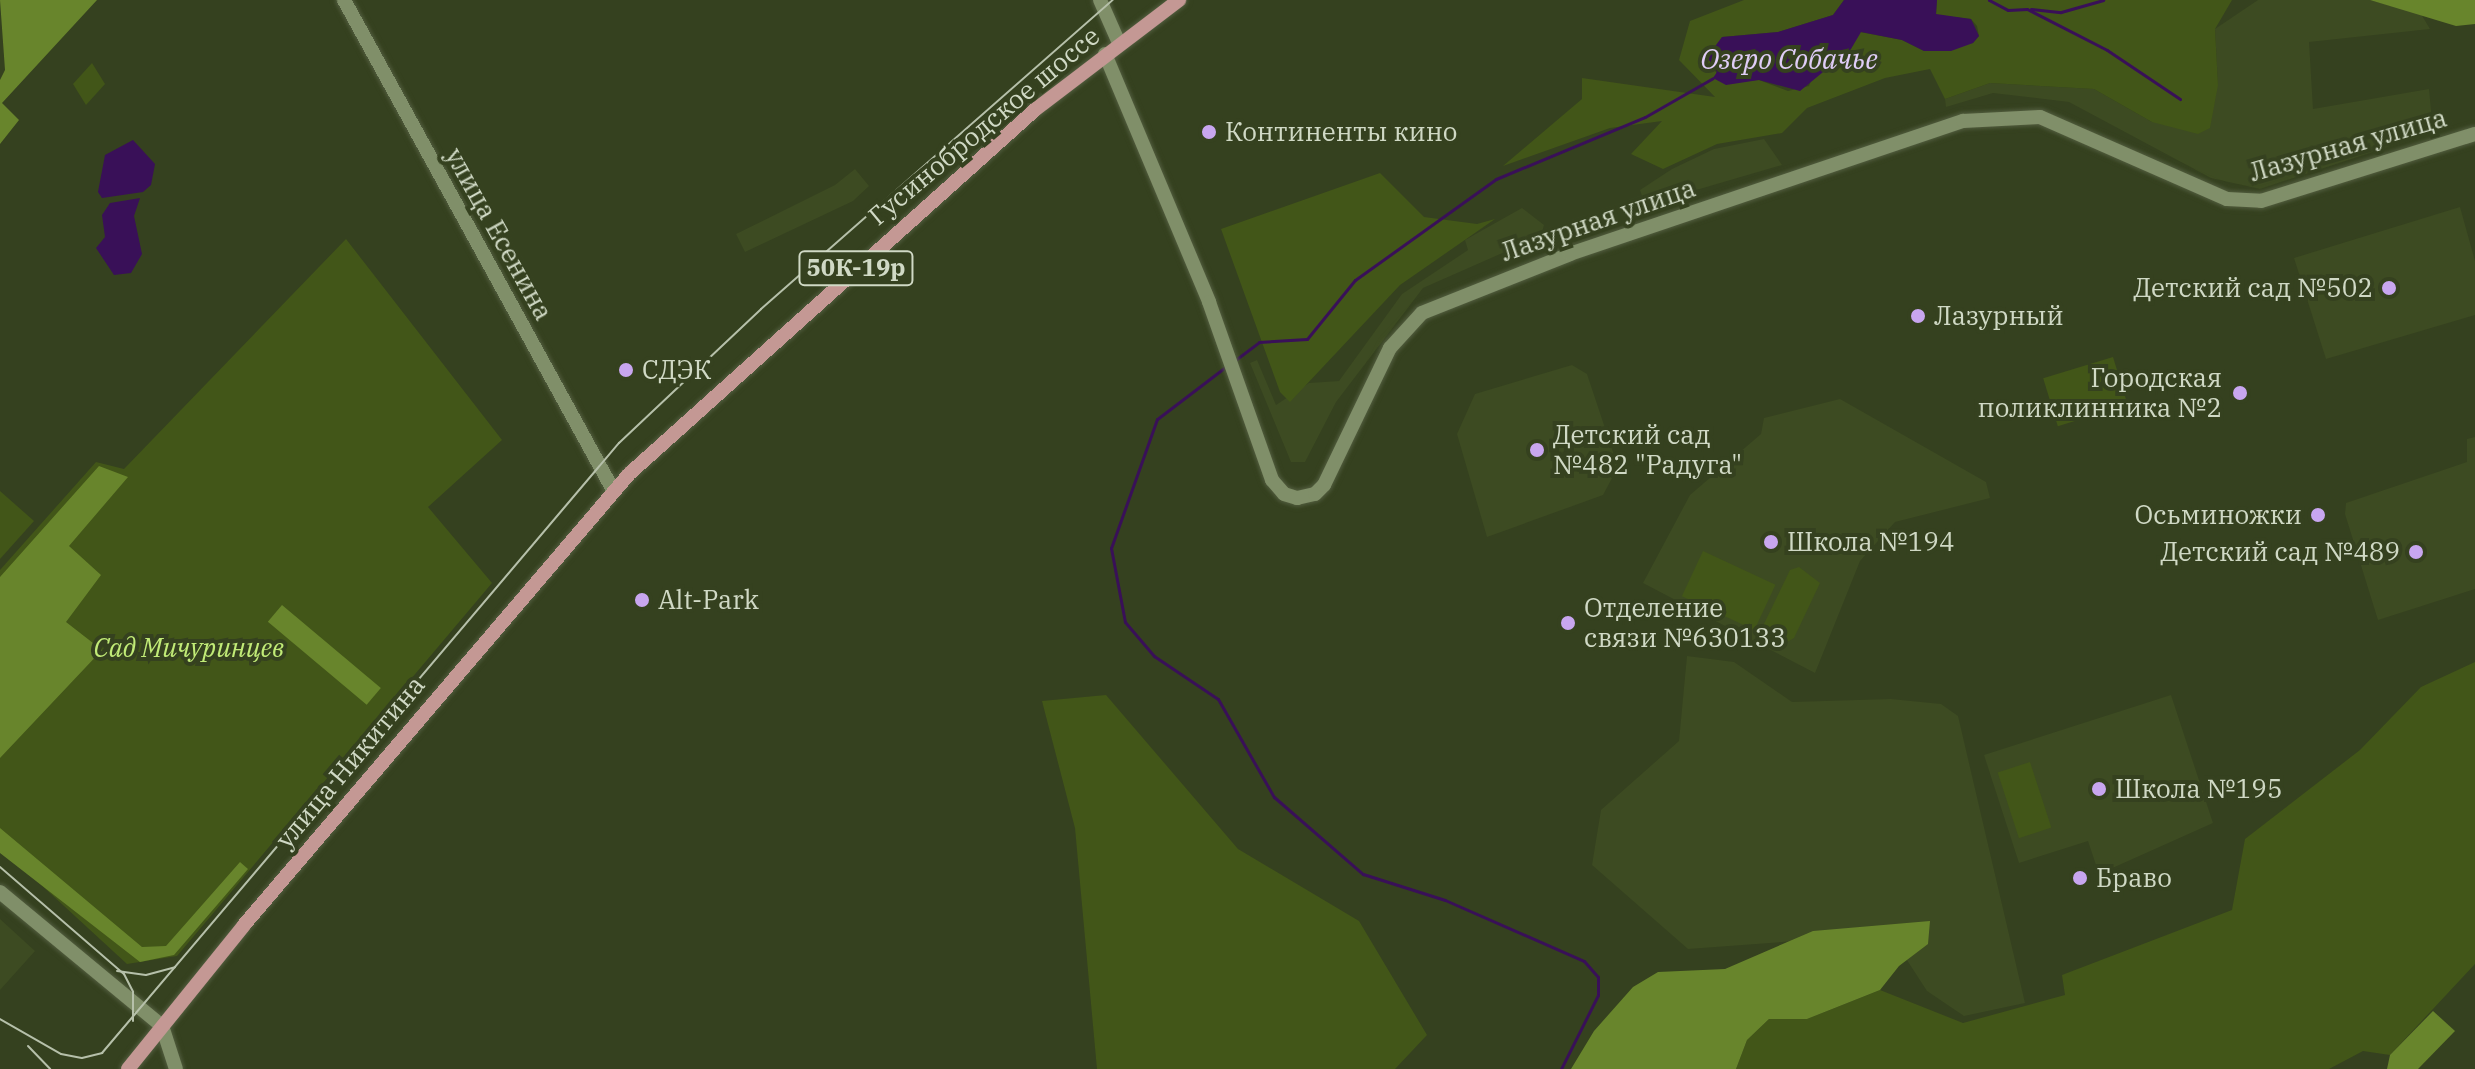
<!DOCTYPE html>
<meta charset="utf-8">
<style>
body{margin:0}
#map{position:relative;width:2475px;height:1069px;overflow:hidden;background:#35411f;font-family:"IBM Plex Serif",serif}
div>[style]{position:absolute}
.built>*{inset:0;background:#3d4b22}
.green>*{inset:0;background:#425618;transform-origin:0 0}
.forest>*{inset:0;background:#68852c;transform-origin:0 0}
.water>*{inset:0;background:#391058}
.stream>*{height:3px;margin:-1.5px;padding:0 1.5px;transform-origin:1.5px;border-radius:1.5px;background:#391058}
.roads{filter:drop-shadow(0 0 2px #525d3f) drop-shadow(0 0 2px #525d3f)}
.secondary>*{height:14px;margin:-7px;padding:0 7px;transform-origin:7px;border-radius:7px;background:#808f69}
.primary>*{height:14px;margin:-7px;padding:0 7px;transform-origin:7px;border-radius:7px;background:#c49894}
.tram>*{height:2px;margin:-1px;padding:0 1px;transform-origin:1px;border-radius:1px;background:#b6c0aa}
.dots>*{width:22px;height:22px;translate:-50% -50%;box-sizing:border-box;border:4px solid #35411f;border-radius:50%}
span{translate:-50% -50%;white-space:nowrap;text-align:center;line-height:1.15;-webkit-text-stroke:8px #35411f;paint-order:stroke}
.shield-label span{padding:2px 6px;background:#35411f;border:2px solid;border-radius:6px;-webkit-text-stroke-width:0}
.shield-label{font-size:24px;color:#d0d9c5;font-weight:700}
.street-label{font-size:26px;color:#d0d9c5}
.poi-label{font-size:26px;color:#d0d9c5}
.left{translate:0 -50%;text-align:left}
.right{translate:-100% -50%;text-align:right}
.park-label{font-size:26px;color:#c1eb77;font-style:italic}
.water-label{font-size:28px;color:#e0cdf7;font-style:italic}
</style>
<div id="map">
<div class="built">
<div style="clip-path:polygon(2258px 0,2370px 0,2421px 14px,2430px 29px,2309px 42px,2313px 109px,2429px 89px,2433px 132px,2260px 189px,2211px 178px,2069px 102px,1993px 93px,1946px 107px,1945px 99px,1990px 83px,2094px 89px,2152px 122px,2218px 85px,2215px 29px)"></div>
<div style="clip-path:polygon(1764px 139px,1782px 165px,1645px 205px,1640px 190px,1672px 169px,1714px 149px)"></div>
<div style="clip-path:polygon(855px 169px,869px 186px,853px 201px,745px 252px,736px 234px,835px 185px)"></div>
<div style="clip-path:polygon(2460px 207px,2475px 261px,2475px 315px,2326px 359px,2294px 258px)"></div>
<div style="clip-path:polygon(1522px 208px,1544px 225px,1541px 236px,1423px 288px,1336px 402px,1305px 462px,1291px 462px,1250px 363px,1257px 360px,1276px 405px,1309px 383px,1339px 381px,1402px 294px,1468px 250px,1465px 240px)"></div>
<div style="clip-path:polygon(1572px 365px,1587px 374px,1618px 467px,1603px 495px,1487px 537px,1457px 434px,1475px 394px)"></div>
<div style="clip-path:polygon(1840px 399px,1986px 482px,1990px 498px,1895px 522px,1860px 561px,1815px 673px,1643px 583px,1690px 495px,1761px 434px,1764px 418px)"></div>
<div style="clip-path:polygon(2475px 437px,2475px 589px,2378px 620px,2345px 514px,2346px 503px,2467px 462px,2467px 439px)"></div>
<div style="clip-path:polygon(1687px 656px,1734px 662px,1792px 702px,1891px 699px,1941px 704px,1958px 716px,2025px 1003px,1964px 1016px,1927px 991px,1890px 934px,1688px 949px,1592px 865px,1601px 810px,1679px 741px)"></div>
<div style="clip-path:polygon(2171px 695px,2213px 823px,2099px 874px,2088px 841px,2019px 863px,1984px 755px)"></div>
<div style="clip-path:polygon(0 919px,35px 951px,0 990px)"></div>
</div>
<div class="green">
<div style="clip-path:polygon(1744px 0,1844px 0,1833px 15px,1778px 32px,1722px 37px,1710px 62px,1721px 81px,1759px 80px,1788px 91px,1809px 86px,1813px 76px,1851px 49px,1848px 45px,1860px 32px,1902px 40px,1924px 51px,1973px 43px,1979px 36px,1977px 26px,1971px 19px,1936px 15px,1937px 0,2232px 0,2215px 29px,2218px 85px,2210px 128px,2198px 134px,2152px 122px,2094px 89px,1990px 83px,1945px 99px,1930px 69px,1885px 78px,1807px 108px,1782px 133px,1717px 144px,1663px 169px,1631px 154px,1662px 121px,1610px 128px,1503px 166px,1582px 99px,1582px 78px,1715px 97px,1679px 60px,1690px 21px)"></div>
<div style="clip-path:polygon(92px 63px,105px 84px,86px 105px,73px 84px)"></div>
<div style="clip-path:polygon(1380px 173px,1424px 217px,1477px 224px,1495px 219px,1400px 285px,1290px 402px,1280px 392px,1221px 229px)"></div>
<div style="clip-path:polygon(346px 239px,502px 440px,428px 507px,492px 583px,177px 956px,127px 964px,0 847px,0 570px,96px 462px,124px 469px)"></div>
<div style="left:2113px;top:357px;width:50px;height:73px;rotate:73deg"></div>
<div style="clip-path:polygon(0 491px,34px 521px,0 559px)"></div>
<div style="left:1703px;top:551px;width:80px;height:50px;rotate:25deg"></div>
<div style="clip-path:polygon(1799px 567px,1820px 583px,1794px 638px,1787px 642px,1763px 626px,1790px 570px)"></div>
<div style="clip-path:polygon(2475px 662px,2475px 964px,2390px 1055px,2363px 1051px,2329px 1069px,1736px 1069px,1747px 1040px,1769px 1019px,1807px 1019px,1880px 990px,1963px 1023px,2065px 995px,2062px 975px,2232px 910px,2245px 839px,2360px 750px,2421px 687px)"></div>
<div style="clip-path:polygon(1106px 695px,1238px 849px,1359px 921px,1427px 1035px,1395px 1069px,1097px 1069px,1075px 828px,1042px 701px)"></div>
<div style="left:2030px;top:762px;width:69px;height:34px;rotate:72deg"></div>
</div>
<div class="forest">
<div style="clip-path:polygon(0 0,97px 0,2px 103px,19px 120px,0 144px,0 80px,5px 70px)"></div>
<div style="clip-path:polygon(2370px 0,2475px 0,2475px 24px,2456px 26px)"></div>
<div style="clip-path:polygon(99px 466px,128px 477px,69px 546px,101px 575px,66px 622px,102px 650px,0 758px,0 577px)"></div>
<div style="left:282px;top:605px;width:129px;height:22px;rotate:40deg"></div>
<div style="clip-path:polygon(0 828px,142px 947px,166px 946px,240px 862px,248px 869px,174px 955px,140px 962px,0 853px)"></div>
<div style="clip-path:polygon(1930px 921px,1928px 944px,1899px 966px,1880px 990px,1807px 1019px,1769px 1019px,1747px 1040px,1736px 1069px,1571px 1069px,1594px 1031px,1633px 987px,1658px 972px,1725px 969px,1813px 931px)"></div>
<div style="clip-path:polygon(2433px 1011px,2455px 1031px,2418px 1069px,2387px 1069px,2390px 1055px)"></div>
</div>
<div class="water">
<div style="clip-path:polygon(1844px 0,1937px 0,1936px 14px,1971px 19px,1979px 36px,1973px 43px,1951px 51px,1924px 51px,1902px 40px,1861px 32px,1851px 49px,1800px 91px,1759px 80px,1726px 85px,1713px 78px,1717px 72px,1707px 57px,1722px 37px,1778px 32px,1833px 15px)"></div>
<div style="clip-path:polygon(133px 140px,155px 164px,151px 185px,143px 192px,102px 198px,98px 192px,105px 155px)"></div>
<div style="clip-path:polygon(140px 198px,134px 216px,142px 254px,131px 273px,114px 275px,96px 248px,105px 237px,102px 215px,110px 203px)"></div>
</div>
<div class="stream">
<div style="left:1989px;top:0;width:21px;rotate:28deg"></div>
<div style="left:2008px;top:10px;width:19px;rotate:-3deg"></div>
<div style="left:2027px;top:9px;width:90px;rotate:27.1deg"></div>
<div style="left:2107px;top:50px;width:88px;rotate:33.9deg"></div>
<div style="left:2031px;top:9px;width:30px;rotate:6deg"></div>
<div style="left:2061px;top:12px;width:44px;rotate:-15.9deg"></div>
<div style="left:1234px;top:361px;width:31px;rotate:-37deg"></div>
<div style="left:1259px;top:342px;width:48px;rotate:-3.6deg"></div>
<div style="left:1307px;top:339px;width:76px;rotate:-50.9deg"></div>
<div style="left:1355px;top:280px;width:173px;rotate:-35.6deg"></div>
<div style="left:1496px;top:179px;width:161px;rotate:-22.6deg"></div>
<div style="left:1645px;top:117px;width:78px;rotate:-29.8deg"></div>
<div style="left:1228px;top:365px;width:89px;rotate:142.7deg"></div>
<div style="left:1157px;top:419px;width:137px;rotate:109.6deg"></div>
<div style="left:1111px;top:548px;width:75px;rotate:79.3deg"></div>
<div style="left:1125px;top:622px;width:45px;rotate:49.5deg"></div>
<div style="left:1154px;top:656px;width:77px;rotate:33.9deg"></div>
<div style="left:1218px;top:699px;width:113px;rotate:60.3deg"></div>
<div style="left:1274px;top:797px;width:118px;rotate:40.9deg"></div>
<div style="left:1363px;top:874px;width:86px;rotate:17.6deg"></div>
<div style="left:1445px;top:900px;width:152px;rotate:23.7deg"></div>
<div style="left:1584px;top:961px;width:21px;rotate:49deg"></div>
<div style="left:1598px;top:977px;width:18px;rotate:90deg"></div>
<div style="left:1598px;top:995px;width:83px;rotate:116.6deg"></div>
</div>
<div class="roads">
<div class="secondary">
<div style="left:344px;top:0;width:559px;rotate:61.23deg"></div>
<div style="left:1100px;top:0;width:47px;rotate:66.2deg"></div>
<div style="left:1105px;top:54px;width:269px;rotate:67.2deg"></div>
<div style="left:1209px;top:302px;width:189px;rotate:70.5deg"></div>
<div style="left:1272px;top:480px;width:18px;rotate:49deg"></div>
<div style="left:1284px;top:494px;width:14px;rotate:17deg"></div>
<div style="left:1297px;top:498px;width:18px;rotate:-13deg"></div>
<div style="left:1315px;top:494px;width:13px;rotate:-45deg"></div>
<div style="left:1324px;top:485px;width:152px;rotate:-64.3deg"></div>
<div style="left:1390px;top:348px;width:47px;rotate:-47.6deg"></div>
<div style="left:1422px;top:313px;width:159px;rotate:-21.7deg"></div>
<div style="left:1570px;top:254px;width:415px;rotate:-18.7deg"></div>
<div style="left:1963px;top:121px;width:77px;rotate:-3deg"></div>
<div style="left:2040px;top:117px;width:204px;rotate:23.7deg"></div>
<div style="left:2227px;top:199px;width:34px;rotate:3deg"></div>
<div style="left:2261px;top:201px;width:224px;rotate:-17.4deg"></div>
<div style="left:0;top:892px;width:210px;rotate:39.6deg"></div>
<div style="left:162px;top:1026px;width:45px;rotate:72deg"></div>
</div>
<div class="primary">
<div style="left:128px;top:1069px;width:185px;rotate:-51.1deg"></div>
<div style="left:244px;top:925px;width:593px;rotate:-49.51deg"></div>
<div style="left:629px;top:474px;width:547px;rotate:-41.89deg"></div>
<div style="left:1036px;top:109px;width:180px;rotate:-37.3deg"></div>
</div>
</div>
<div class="tram">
<div style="left:0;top:867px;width:164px;rotate:40.8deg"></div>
<div style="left:124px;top:974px;width:20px;rotate:63deg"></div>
<div style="left:133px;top:992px;width:29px;rotate:90deg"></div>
<div style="left:117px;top:971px;width:29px;rotate:8deg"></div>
<div style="left:146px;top:975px;width:30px;rotate:-15deg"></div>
<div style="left:0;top:1019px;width:70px;rotate:29.8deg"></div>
<div style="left:61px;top:1054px;width:21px;rotate:11deg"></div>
<div style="left:82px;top:1058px;width:21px;rotate:-14deg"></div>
<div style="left:102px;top:1053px;width:800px;rotate:-49.72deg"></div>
<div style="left:619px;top:443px;width:195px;rotate:-43.3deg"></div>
<div style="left:761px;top:309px;width:468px;rotate:-41.3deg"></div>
<div style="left:28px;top:1046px;width:32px;rotate:46deg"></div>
</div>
<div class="dots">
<div style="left:1209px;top:132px;background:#c8a6ef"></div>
<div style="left:2389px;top:288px;background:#c8a6ef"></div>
<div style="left:1918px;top:316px;background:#c8a6ef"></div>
<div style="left:626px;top:370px;background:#c8a6ef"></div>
<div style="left:2240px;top:393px;background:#c8a6ef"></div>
<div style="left:1537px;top:450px;background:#c8a6ef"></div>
<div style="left:2318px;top:515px;background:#c8a6ef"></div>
<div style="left:1771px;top:542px;background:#c8a6ef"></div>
<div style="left:2416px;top:552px;background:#c8a6ef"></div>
<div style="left:642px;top:600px;background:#c8a6ef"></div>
<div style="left:1568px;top:623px;background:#c8a6ef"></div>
<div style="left:2099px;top:789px;background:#c8a6ef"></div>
<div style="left:2080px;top:878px;background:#c8a6ef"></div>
</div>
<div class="shield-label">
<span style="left:856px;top:268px">50К-19р</span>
</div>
<div class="street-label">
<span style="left:984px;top:126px;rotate:-40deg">Гусинобродское шоссе</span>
<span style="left:2348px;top:145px;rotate:-16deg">Лазурная улица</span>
<span style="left:1598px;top:220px;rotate:-19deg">Лазурная улица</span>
<span style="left:499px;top:234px;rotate:61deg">улица Есенина</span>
<span style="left:350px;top:762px;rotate:-50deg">улица Никитина</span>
</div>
<div class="poi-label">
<span class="left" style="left:1225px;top:132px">Континенты кино</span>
<span class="right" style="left:2373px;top:288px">Детский сад №502</span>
<span class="left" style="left:1934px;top:316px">Лазурный</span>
<span class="left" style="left:642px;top:370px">СДЭК</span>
<span class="right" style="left:2222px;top:393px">Городская<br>поликлинника №2</span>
<span class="left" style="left:1553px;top:450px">Детский сад<br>№482 "Радуга"</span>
<span class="right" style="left:2302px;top:515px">Осьминожки</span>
<span class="left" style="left:1787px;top:542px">Школа №194</span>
<span class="right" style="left:2400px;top:552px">Детский сад №489</span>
<span class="left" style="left:658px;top:600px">Alt-Park</span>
<span class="left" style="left:1584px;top:623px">Отделение<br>связи №630133</span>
<span class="left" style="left:2115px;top:789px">Школа №195</span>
<span class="left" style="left:2096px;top:878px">Браво</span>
</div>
<div class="park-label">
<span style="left:189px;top:648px">Сад Мичуринцев</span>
</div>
<div class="water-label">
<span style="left:1789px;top:59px">Озеро Собачье</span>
</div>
</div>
